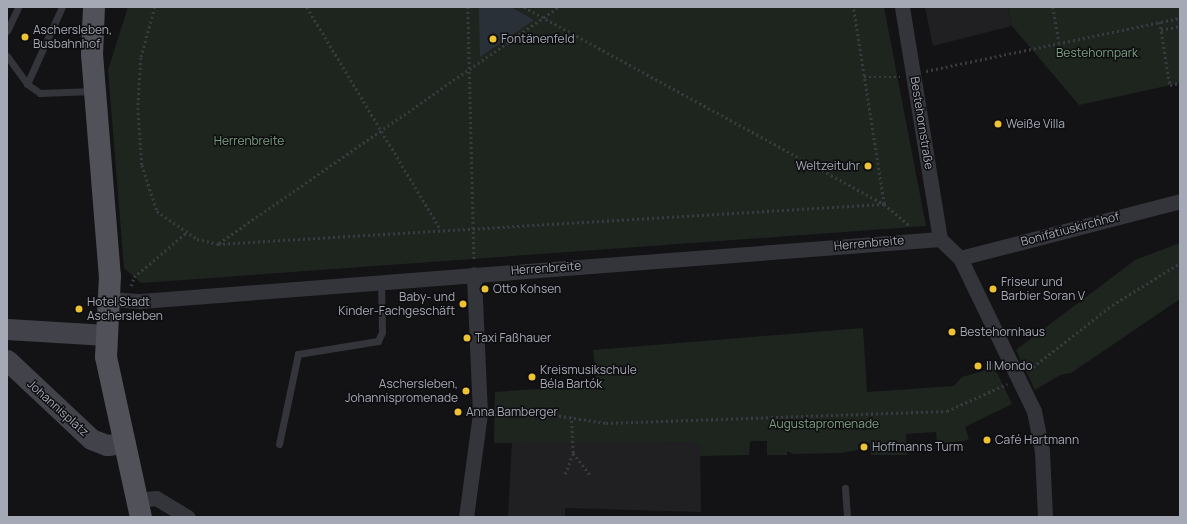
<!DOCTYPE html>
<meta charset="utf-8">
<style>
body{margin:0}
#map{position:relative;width:1187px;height:524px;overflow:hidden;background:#131315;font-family:Manrope,sans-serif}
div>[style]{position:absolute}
.built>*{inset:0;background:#201f22}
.green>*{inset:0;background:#1e251f}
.water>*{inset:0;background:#2a3038}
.path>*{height:2.5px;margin-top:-1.25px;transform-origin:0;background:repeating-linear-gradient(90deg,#3a3b41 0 2px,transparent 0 5px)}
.service>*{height:7px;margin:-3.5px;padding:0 3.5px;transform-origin:3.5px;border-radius:3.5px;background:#34353a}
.minor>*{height:15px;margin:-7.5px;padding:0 7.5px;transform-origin:7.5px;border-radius:7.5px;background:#34353a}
.secondary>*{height:21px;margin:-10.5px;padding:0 10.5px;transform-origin:10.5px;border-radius:10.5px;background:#42434a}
.primary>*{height:22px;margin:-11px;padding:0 11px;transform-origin:11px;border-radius:11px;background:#505159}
.dots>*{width:11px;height:11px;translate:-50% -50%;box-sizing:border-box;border:2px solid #0e0e10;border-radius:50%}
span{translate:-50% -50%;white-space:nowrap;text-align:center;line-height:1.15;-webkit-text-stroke:3px #0e0e10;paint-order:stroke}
.poi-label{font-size:12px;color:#a5a8b5}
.left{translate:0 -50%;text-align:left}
.right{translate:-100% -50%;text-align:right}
.park-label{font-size:12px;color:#7ca082}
.street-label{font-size:12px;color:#a5a8b5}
.frame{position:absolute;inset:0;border:8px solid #a5a8b5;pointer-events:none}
</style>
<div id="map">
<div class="built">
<div style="clip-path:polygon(925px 7px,1008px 7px,1012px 26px,933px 46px)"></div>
<div style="clip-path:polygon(601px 441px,700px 442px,701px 512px,565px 508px,565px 517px,508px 517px,512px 442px)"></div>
</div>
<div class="green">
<div style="clip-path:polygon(128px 7px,884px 7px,926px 226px,141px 283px,124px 268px,108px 70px)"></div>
<div style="clip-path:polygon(1008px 7px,1180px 7px,1180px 83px,1079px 105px,1012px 26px)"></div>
<div style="clip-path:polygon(1180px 243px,1180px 299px,1071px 373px,1060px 375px,1035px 390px,1016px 350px,1135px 260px)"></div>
<div style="clip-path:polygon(863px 328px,867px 392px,954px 386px,962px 377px,983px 371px,993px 364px,1012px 404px,965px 427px,969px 439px,964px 441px,937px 444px,936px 432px,906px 434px,907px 455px,871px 455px,870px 443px,858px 444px,858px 450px,841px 453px,793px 454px,787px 451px,787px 455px,767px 455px,767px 441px,750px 441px,749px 455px,700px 456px,700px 442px,494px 443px,495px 392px,597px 385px,593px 350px)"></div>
</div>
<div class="water">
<div style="clip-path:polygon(479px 7px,511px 7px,534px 20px,480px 57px)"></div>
</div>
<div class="path">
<div style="left:155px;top:7px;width:53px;rotate:105.4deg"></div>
<div style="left:141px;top:58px;width:50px;rotate:93.4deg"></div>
<div style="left:138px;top:108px;width:57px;rotate:86deg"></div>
<div style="left:142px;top:165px;width:48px;rotate:71.9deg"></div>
<div style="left:157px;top:211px;width:49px;rotate:35deg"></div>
<div style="left:197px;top:239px;width:22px;rotate:13deg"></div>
<div style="left:218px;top:244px;width:667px;rotate:-3.44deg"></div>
<div style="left:884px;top:204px;width:199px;rotate:-98.9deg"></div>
<div style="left:307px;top:7px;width:258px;rotate:59deg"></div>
<div style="left:468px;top:7px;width:253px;rotate:88.6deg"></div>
<div style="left:524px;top:7px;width:410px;rotate:28.7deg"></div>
<div style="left:884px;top:204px;width:35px;rotate:40deg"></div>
<div style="left:1053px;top:7px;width:36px;rotate:80deg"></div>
<div style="left:1160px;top:22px;width:64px;rotate:81deg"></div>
<div style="left:1170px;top:85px;width:10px;rotate:-11deg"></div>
<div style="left:1161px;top:30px;width:19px;rotate:-12deg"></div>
<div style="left:926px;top:71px;width:259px;rotate:-11.8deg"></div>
<div style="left:864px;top:77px;width:36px"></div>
<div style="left:219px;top:243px;width:414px;rotate:-34.8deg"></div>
<div style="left:131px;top:286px;width:9px;rotate:-72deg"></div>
<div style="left:134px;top:277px;width:70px;rotate:-40.3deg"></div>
<div style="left:1029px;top:370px;width:105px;rotate:-38.1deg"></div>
<div style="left:1112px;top:305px;width:80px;rotate:-31.7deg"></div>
<div style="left:494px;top:415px;width:60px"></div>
<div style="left:554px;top:415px;width:53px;rotate:8.7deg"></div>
<div style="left:606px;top:423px;width:341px;rotate:-2deg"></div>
<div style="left:947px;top:411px;width:66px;rotate:-24.2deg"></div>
<div style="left:573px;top:453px;width:29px;rotate:52deg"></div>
<div style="left:565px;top:474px;width:22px;rotate:-69deg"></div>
<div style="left:573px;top:453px;width:36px;rotate:-93deg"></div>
</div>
<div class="service">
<div style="left:7px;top:31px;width:26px;rotate:-65deg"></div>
<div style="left:7px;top:56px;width:34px;rotate:54deg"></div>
<div style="left:27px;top:84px;width:16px;rotate:35deg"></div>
<div style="left:40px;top:93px;width:52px;rotate:-2.2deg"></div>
<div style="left:27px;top:84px;width:85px;rotate:-65.6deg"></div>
<div style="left:279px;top:444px;width:92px;rotate:-78.1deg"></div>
<div style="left:298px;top:354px;width:81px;rotate:-9.2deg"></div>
<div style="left:378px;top:341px;width:10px;rotate:-66deg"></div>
<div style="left:382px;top:332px;width:51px;rotate:-91.1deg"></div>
<div style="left:845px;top:488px;width:29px;rotate:86deg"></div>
</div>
<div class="minor">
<div style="left:902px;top:7px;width:235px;rotate:80.7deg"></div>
<div style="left:960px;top:258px;width:227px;rotate:-14.5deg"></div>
<div style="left:110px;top:299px;width:31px;rotate:4deg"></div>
<div style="left:141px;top:301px;width:801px;rotate:-4.44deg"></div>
<div style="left:940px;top:239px;width:28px;rotate:44deg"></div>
<div style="left:960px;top:258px;width:170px;rotate:64.2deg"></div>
<div style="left:1034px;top:411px;width:41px;rotate:78.7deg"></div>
<div style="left:1042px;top:451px;width:66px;rotate:87.4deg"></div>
<div style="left:137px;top:500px;width:19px;rotate:-6deg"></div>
<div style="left:156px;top:498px;width:37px;rotate:31deg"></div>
<div style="left:466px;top:517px;width:104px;rotate:-82.3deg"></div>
<div style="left:480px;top:414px;width:140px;rotate:-92.5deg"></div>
</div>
<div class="secondary">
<div style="left:7px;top:329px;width:99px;rotate:3.5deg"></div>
<div style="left:7px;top:360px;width:115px;rotate:43.2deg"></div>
<div style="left:91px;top:439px;width:17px;rotate:21deg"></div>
<div style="left:107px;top:445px;width:18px;rotate:-6deg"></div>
</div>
<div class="primary">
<div style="left:94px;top:7px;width:47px;rotate:92.4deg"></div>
<div style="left:92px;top:54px;width:223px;rotate:85.4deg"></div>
<div style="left:110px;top:276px;width:81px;rotate:92.8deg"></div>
<div style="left:106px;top:357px;width:164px;rotate:77.7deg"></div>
</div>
<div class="dots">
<div style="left:25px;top:37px;background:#eec333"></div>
<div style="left:493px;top:39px;background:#eec333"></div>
<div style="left:998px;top:124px;background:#eec333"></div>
<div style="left:868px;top:166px;background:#eec333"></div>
<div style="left:485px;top:289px;background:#eec333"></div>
<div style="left:993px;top:289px;background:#eec333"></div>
<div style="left:463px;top:304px;background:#eec333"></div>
<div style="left:79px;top:309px;background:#eec333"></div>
<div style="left:952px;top:332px;background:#eec333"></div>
<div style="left:467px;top:338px;background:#eec333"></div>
<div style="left:978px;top:366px;background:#eec333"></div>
<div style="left:532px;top:377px;background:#eec333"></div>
<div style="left:466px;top:391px;background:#eec333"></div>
<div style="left:458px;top:412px;background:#eec333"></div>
<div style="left:987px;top:440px;background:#eec333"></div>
<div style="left:864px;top:447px;background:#eec333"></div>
</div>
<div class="poi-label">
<span class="left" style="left:33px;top:37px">Aschersleben,<br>Busbahnhof</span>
<span class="left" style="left:501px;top:39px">Fontänenfeld</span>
<span class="left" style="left:1006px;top:124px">Weiße Villa</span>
<span class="right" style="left:860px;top:166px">Weltzeituhr</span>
<span class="left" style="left:1001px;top:289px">Friseur und<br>Barbier Soran V</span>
<span class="left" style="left:493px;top:289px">Otto Kohsen</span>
<span class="right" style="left:455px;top:304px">Baby- und<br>Kinder-Fachgeschäft</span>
<span class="left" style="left:87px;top:309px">Hotel Stadt<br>Aschersleben</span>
<span class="left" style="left:960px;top:332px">Bestehornhaus</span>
<span class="left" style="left:475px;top:338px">Taxi Faßhauer</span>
<span class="left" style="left:986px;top:366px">Il Mondo</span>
<span class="left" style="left:540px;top:377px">Kreismusikschule<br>Béla Bartók</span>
<span class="right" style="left:458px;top:391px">Aschersleben,<br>Johannispromenade</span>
<span class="left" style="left:466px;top:412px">Anna Bamberger</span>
<span class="left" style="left:995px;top:440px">Café Hartmann</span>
<span class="left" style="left:872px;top:447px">Hoffmanns Turm</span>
</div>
<div class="park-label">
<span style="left:1097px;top:53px">Bestehornpark</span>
<span style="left:249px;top:141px">Herrenbreite</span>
<span style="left:824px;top:424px">Augustapromenade</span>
</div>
<div class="street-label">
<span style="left:922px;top:123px;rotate:81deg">Bestehornstraße</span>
<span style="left:1070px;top:229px;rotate:-15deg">Bonifatiuskirchhof</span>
<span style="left:869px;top:243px;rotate:-5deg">Herrenbreite</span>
<span style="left:546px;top:268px;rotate:-4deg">Herrenbreite</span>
<span style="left:58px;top:408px;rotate:42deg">Johannisplatz</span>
</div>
<div class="frame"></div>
</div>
